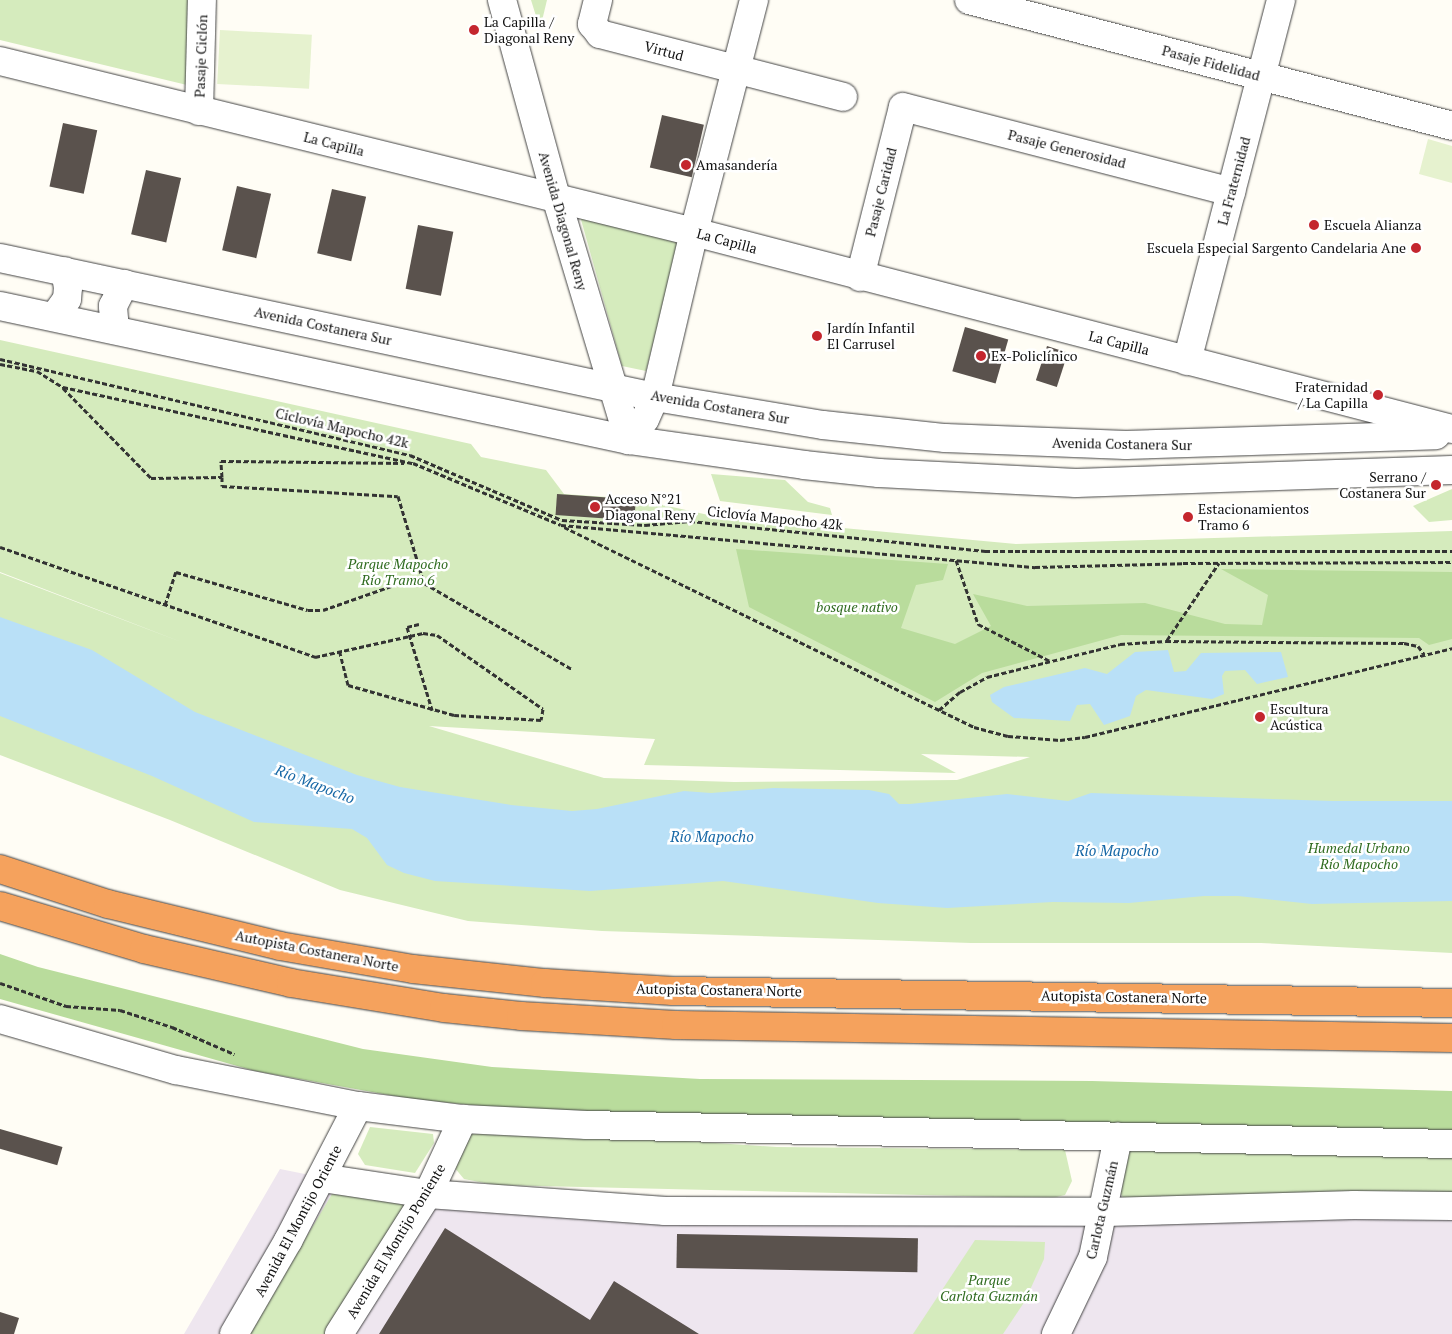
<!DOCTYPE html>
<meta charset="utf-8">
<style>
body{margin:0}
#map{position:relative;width:1452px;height:1334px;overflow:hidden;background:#fffdf5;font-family:"PT Serif",serif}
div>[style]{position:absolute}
.industrial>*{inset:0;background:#eee6ef}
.green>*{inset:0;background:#d5ebbd}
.forest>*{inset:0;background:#b9dc9c}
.pitch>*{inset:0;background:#e6f2cf;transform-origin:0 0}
.water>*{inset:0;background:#b9e0f7}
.building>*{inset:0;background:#5a524d;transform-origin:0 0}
.path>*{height:3px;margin-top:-1.5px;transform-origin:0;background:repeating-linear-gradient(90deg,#333 0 5px,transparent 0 7.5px)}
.roads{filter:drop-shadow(0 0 1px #444) drop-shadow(0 0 1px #444)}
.minor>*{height:28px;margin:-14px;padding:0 14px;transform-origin:14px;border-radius:14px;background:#fff}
.highway>*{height:28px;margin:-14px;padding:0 14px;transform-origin:14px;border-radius:14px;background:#f5a25d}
.dots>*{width:14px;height:14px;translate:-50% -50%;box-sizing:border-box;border:2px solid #fff;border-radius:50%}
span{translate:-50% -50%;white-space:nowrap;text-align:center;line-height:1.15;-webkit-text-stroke:5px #fff;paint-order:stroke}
.poi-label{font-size:14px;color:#111}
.left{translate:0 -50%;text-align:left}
.right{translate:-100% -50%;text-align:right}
.street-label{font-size:14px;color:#111}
.park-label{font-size:14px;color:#2f6b1f;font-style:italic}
.water-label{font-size:15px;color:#1768a6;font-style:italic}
</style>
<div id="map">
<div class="industrial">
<div style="clip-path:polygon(280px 1169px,439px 1201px,1452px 1216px,1452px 1334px,184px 1334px)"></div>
</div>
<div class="green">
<div style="clip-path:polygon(0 0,190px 0,187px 85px,0 40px)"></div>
<div style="clip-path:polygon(531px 0,547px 0,540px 29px)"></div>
<div style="clip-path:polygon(580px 216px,679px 243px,646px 371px,622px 366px)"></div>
<div style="clip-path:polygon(evenodd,0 340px,471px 444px,481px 457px,546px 470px,564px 494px,636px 499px,713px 516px,1016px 544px,1452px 531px,1452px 953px,1261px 943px,971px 943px,602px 931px,468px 921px,340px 890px,170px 820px,0 755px,0 573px,184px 643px,0 572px,0 340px,429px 726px,655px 739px,644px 765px,956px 773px,921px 754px,1030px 757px,957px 780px,734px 782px,604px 778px,429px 726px)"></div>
<div style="clip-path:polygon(711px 474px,785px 480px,808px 502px,830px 508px,832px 515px,720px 501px)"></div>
<div style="clip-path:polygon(1452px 489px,1452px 520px,1429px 522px,1413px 506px)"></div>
<div style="clip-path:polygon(370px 1127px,433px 1134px,434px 1143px,415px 1173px,365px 1165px,358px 1154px)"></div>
<div style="clip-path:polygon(473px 1127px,777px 1147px,1065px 1150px,1072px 1181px,1065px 1195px,1052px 1198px,495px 1185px,464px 1179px,454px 1167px)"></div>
<div style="clip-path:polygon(1131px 1150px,1452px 1155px,1452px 1197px,1125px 1201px,1118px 1189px,1123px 1157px)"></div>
<div style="clip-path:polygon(332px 1194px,406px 1202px,403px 1217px,327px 1334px,248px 1334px)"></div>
<div style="clip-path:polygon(975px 1240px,1045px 1242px,1044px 1259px,1025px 1301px,1003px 1334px,913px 1334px)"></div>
</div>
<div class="forest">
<div style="clip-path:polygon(736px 549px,948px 564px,943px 580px,916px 585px,901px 628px,955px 644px,991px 626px,973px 594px,1027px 606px,1145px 603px,1225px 624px,1262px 625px,1268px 595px,1221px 569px,1452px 572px,1452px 639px,1429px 645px,1419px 638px,1121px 635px,982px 673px,935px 702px,749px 607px)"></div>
<div style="clip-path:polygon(0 954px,38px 967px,363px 1049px,492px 1067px,700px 1079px,1092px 1081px,1452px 1091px,1452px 1131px,818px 1120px,501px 1108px,411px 1099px,255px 1071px,0 999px)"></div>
</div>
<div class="pitch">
<div style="left:220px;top:30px;width:92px;height:54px;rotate:3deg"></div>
<div style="clip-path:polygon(1428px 139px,1452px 146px,1452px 183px,1419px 174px)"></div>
</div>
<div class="water">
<div style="clip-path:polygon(0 617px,92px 650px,195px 712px,357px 775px,400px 787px,511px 805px,572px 811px,597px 809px,684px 791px,711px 793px,773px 788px,869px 790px,889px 794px,899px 804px,910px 804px,1007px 794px,1068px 801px,1091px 793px,1333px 801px,1452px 801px,1452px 901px,1312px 904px,1238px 896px,1204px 896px,1129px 903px,1053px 902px,947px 908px,878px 903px,723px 881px,590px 891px,435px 881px,404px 873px,387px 865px,367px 838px,352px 829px,254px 822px,152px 776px,0 716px)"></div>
<div style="clip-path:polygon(1168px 650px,1174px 672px,1186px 671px,1201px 653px,1281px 652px,1288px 677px,1257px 684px,1245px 670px,1225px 671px,1222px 676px,1224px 694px,1212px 699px,1146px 690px,1136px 696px,1130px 716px,1104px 725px,1090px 704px,1077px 705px,1070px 721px,1014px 718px,992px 702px,990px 695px,1004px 687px,1085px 668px,1107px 674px,1135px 652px)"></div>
</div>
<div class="building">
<div style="left:662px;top:115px;width:43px;height:54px;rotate:13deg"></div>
<div style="left:63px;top:123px;width:35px;height:65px;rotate:12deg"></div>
<div style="left:146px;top:170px;width:36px;height:66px;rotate:13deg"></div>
<div style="left:237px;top:186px;width:35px;height:66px;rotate:13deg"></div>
<div style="left:332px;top:189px;width:35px;height:66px;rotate:13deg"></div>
<div style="left:418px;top:225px;width:36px;height:65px;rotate:11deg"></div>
<div style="left:965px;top:327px;width:45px;height:46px;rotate:16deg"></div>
<div style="left:1047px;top:346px;width:22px;height:36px;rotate:18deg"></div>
<div style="left:557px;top:494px;width:79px;height:21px;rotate:4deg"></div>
<div style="left:0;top:1129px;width:65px;height:19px;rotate:16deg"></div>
<div style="clip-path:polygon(445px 1228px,590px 1320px,614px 1281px,699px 1334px,379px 1334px)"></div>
<div style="left:677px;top:1234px;width:241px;height:34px;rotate:1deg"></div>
<div style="clip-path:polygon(0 1312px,19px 1318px,14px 1334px,0 1334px)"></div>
</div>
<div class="path">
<div style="left:0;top:359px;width:421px;rotate:13.2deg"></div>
<div style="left:410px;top:455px;width:165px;rotate:23.2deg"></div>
<div style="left:562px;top:520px;width:83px;rotate:3.4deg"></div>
<div style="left:645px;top:525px;width:45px;rotate:-5.1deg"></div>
<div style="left:690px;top:521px;width:297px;rotate:5.8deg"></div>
<div style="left:985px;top:551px;width:467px"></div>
<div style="left:0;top:364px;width:38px;rotate:11deg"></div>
<div style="left:37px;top:371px;width:31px;rotate:32deg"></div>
<div style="left:63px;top:387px;width:358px;rotate:12.3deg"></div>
<div style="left:413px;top:463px;width:160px;rotate:22.7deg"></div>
<div style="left:561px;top:525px;width:476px;rotate:5.1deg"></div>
<div style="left:1035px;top:567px;width:148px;rotate:-1.5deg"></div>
<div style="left:1183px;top:563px;width:269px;rotate:-0.2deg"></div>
<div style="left:63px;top:388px;width:126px;rotate:45.6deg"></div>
<div style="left:151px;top:478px;width:71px;rotate:-0.8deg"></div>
<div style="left:222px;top:477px;width:16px;rotate:-94deg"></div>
<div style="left:221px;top:461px;width:183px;rotate:0.6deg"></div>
<div style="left:222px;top:477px;width:9px;rotate:90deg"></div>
<div style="left:222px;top:486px;width:176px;rotate:3.3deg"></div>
<div style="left:398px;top:496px;width:91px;rotate:73.4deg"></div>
<div style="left:564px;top:527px;width:456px;rotate:26deg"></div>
<div style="left:974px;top:727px;width:35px;rotate:15deg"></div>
<div style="left:1008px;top:736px;width:52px;rotate:4.4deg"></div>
<div style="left:1060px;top:740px;width:25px;rotate:-7deg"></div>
<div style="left:1085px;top:737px;width:378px;rotate:-13.6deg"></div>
<div style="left:0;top:547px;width:334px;rotate:19.2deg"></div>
<div style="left:315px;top:657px;width:111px;rotate:-12.5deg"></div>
<div style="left:423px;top:633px;width:14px;rotate:8deg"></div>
<div style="left:437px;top:635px;width:129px;rotate:34.9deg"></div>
<div style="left:543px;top:709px;width:11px;rotate:100deg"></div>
<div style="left:541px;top:720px;width:87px;rotate:-176.7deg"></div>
<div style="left:454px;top:715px;width:110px;rotate:-164.2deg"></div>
<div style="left:348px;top:685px;width:34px;rotate:-104deg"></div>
<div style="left:956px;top:560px;width:68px;rotate:71deg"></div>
<div style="left:978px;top:624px;width:81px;rotate:27.2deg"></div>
<div style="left:165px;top:605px;width:35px;rotate:-72deg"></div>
<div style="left:176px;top:572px;width:137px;rotate:16.1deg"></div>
<div style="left:308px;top:610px;width:15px"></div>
<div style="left:323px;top:610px;width:85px;rotate:-19.3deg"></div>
<div style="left:403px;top:582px;width:21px;rotate:3deg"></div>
<div style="left:424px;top:583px;width:171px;rotate:30.2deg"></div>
<div style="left:419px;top:624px;width:12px;rotate:166deg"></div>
<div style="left:407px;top:627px;width:87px;rotate:73.2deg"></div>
<div style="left:1167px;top:640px;width:93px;rotate:-56deg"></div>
<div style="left:939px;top:710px;width:28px;rotate:-41deg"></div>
<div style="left:960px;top:692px;width:31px;rotate:-29deg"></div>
<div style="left:987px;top:677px;width:137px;rotate:-13.9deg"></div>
<div style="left:1120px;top:644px;width:46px;rotate:-3.7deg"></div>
<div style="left:1166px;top:641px;width:238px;rotate:0.5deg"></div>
<div style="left:1404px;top:643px;width:14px;rotate:12deg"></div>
<div style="left:1418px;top:646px;width:10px;rotate:53deg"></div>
<div style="left:0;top:983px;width:70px;rotate:19.2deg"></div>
<div style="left:66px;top:1006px;width:54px;rotate:4.2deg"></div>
<div style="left:120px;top:1010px;width:55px;rotate:18.1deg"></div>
<div style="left:172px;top:1027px;width:68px;rotate:23.5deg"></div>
</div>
<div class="roads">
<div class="minor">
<div style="left:502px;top:0;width:204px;rotate:74.7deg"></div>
<div style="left:556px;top:197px;width:254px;rotate:73.3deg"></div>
<div style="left:598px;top:0;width:25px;rotate:104deg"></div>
<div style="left:592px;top:24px;width:13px;rotate:51deg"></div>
<div style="left:600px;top:34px;width:251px;rotate:14.5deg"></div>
<div style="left:969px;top:0;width:499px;rotate:14.6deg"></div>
<div style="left:0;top:61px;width:715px;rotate:13.84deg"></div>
<div style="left:694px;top:232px;width:783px;rotate:14.57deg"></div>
<div style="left:199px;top:111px;width:111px;rotate:-88.5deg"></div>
<div style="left:0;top:258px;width:670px;rotate:11.98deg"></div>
<div style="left:655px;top:397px;width:170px;rotate:9.5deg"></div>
<div style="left:823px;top:425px;width:123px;rotate:6.1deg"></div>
<div style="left:945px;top:438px;width:181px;rotate:2.2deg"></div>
<div style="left:1126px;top:445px;width:310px;rotate:-1.8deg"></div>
<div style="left:860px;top:277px;width:175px;rotate:-75.8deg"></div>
<div style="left:903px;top:107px;width:339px;rotate:14.5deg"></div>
<div style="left:0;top:306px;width:643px;rotate:12.03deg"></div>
<div style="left:629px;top:440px;width:177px;rotate:8.1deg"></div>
<div style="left:804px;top:465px;width:75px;rotate:6.1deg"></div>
<div style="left:879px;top:473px;width:197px;rotate:2.9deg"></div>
<div style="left:1076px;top:483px;width:376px;rotate:-2deg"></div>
<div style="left:54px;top:317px;width:22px;rotate:-54deg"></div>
<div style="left:67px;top:299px;width:12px;rotate:-85deg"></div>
<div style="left:68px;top:287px;width:16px;rotate:-101deg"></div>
<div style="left:115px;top:330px;width:24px;rotate:-95deg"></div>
<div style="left:113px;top:306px;width:25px;rotate:-63deg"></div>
<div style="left:1187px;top:361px;width:373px;rotate:-75.4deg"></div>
<div style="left:629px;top:440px;width:26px;rotate:-53deg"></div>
<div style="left:645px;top:419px;width:24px;rotate:-66deg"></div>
<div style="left:655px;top:397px;width:170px;rotate:-76.7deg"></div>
<div style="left:694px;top:232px;width:240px;rotate:-75.5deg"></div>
<div style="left:0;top:1019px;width:183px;rotate:16.2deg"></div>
<div style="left:176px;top:1070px;width:186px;rotate:11.2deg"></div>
<div style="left:358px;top:1106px;width:106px;rotate:7.1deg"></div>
<div style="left:463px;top:1119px;width:124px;rotate:2.8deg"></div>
<div style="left:587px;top:1125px;width:865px;rotate:1.26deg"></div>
<div style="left:322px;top:1178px;width:107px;rotate:8.6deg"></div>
<div style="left:428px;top:1194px;width:238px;rotate:4.1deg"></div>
<div style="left:665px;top:1211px;width:440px;rotate:0.1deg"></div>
<div style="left:1105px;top:1212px;width:249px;rotate:-1.6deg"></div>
<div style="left:1354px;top:1205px;width:98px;rotate:0.6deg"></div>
<div style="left:234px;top:1334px;width:108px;rotate:-59.9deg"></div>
<div style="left:288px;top:1241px;width:152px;rotate:-62.6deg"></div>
<div style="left:339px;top:1334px;width:166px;rotate:-57.6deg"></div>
<div style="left:428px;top:1194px;width:83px;rotate:-65deg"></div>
<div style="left:1056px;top:1334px;width:85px;rotate:-64.3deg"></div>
<div style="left:1093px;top:1257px;width:123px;rotate:-78.2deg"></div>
</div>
<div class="highway">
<div style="left:0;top:869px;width:114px;rotate:18deg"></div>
<div style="left:108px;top:904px;width:177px;rotate:13.7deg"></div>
<div style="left:280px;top:946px;width:135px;rotate:9.8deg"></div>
<div style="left:413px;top:969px;width:133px;rotate:6.1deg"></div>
<div style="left:545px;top:983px;width:128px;rotate:3.6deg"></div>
<div style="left:673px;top:991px;width:779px;rotate:0.88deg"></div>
<div style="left:0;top:906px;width:150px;rotate:16.6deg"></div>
<div style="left:144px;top:949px;width:151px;rotate:13deg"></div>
<div style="left:291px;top:983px;width:155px;rotate:9.3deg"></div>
<div style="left:444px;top:1008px;width:77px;rotate:5.9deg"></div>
<div style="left:521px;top:1016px;width:155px;rotate:3.3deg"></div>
<div style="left:676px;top:1025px;width:776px;rotate:0.96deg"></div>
</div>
</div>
<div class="dots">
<div style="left:474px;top:30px;background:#c4262e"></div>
<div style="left:686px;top:165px;background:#c4262e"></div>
<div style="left:1314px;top:225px;background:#c4262e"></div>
<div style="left:1416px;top:248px;background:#c4262e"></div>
<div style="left:817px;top:336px;background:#c4262e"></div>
<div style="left:981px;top:356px;background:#c4262e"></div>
<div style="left:1378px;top:395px;background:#c4262e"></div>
<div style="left:1436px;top:485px;background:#c4262e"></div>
<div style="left:595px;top:507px;background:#c4262e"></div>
<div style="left:1188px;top:517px;background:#c4262e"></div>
<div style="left:1260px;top:717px;background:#c4262e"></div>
</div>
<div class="poi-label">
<span class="left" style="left:484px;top:30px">La Capilla /<br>Diagonal Reny</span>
<span class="left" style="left:696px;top:165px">Amasandería</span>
<span class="left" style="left:1324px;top:225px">Escuela Alianza</span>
<span class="right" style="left:1406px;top:248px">Escuela Especial Sargento Candelaria Ane</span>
<span class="left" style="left:827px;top:336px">Jardín Infantil<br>El Carrusel</span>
<span class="left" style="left:991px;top:356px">Ex-Policlínico</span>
<span class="right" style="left:1368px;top:395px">Fraternidad<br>/ La Capilla</span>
<span class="right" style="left:1426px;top:485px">Serrano /<br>Costanera Sur</span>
<span class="left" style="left:605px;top:507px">Acceso N°21<br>Diagonal Reny</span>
<span class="left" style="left:1198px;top:517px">Estacionamientos<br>Tramo 6</span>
<span class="left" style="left:1270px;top:717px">Escultura<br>Acústica</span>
</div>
<div class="street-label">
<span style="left:664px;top:51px;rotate:15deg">Virtud</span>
<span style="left:201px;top:56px;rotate:-88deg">Pasaje Ciclón</span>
<span style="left:1211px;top:63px;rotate:15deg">Pasaje Fidelidad</span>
<span style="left:334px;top:144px;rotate:14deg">La Capilla</span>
<span style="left:1067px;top:149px;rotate:14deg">Pasaje Generosidad</span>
<span style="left:1234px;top:181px;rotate:-75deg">La Fraternidad</span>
<span style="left:881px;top:192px;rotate:-76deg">Pasaje Caridad</span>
<span style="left:563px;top:221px;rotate:74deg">Avenida Diagonal Reny</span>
<span style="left:727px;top:241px;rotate:15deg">La Capilla</span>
<span style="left:323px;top:326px;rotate:12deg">Avenida Costanera Sur</span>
<span style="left:1119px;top:343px;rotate:14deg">La Capilla</span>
<span style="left:720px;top:407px;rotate:10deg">Avenida Costanera Sur</span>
<span style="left:342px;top:428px;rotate:13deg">Ciclovía Mapocho 42k</span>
<span style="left:1122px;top:444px;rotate:1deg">Avenida Costanera Sur</span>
<span style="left:775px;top:518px;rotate:6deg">Ciclovía Mapocho 42k</span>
<span style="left:317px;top:951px;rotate:11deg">Autopista Costanera Norte</span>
<span style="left:719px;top:990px;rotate:1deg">Autopista Costanera Norte</span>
<span style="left:1124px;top:997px;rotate:1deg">Autopista Costanera Norte</span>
<span style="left:1102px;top:1210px;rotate:-77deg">Carlota Guzmán</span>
<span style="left:298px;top:1221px;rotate:-62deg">Avenida El Montijo Oriente</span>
<span style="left:396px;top:1241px;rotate:-59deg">Avenida El Montijo Poniente</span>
</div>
<div class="park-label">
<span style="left:398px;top:572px">Parque Mapocho<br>Río Tramo 6</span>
<span style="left:857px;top:607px">bosque nativo</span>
<span style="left:1359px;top:856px">Humedal Urbano<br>Río Mapocho</span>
<span style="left:989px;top:1288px">Parque<br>Carlota Guzmán</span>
</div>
<div class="water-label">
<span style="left:315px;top:784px;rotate:21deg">Río Mapocho</span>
<span style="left:712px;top:837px">Río Mapocho</span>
<span style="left:1117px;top:851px">Río Mapocho</span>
</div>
</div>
